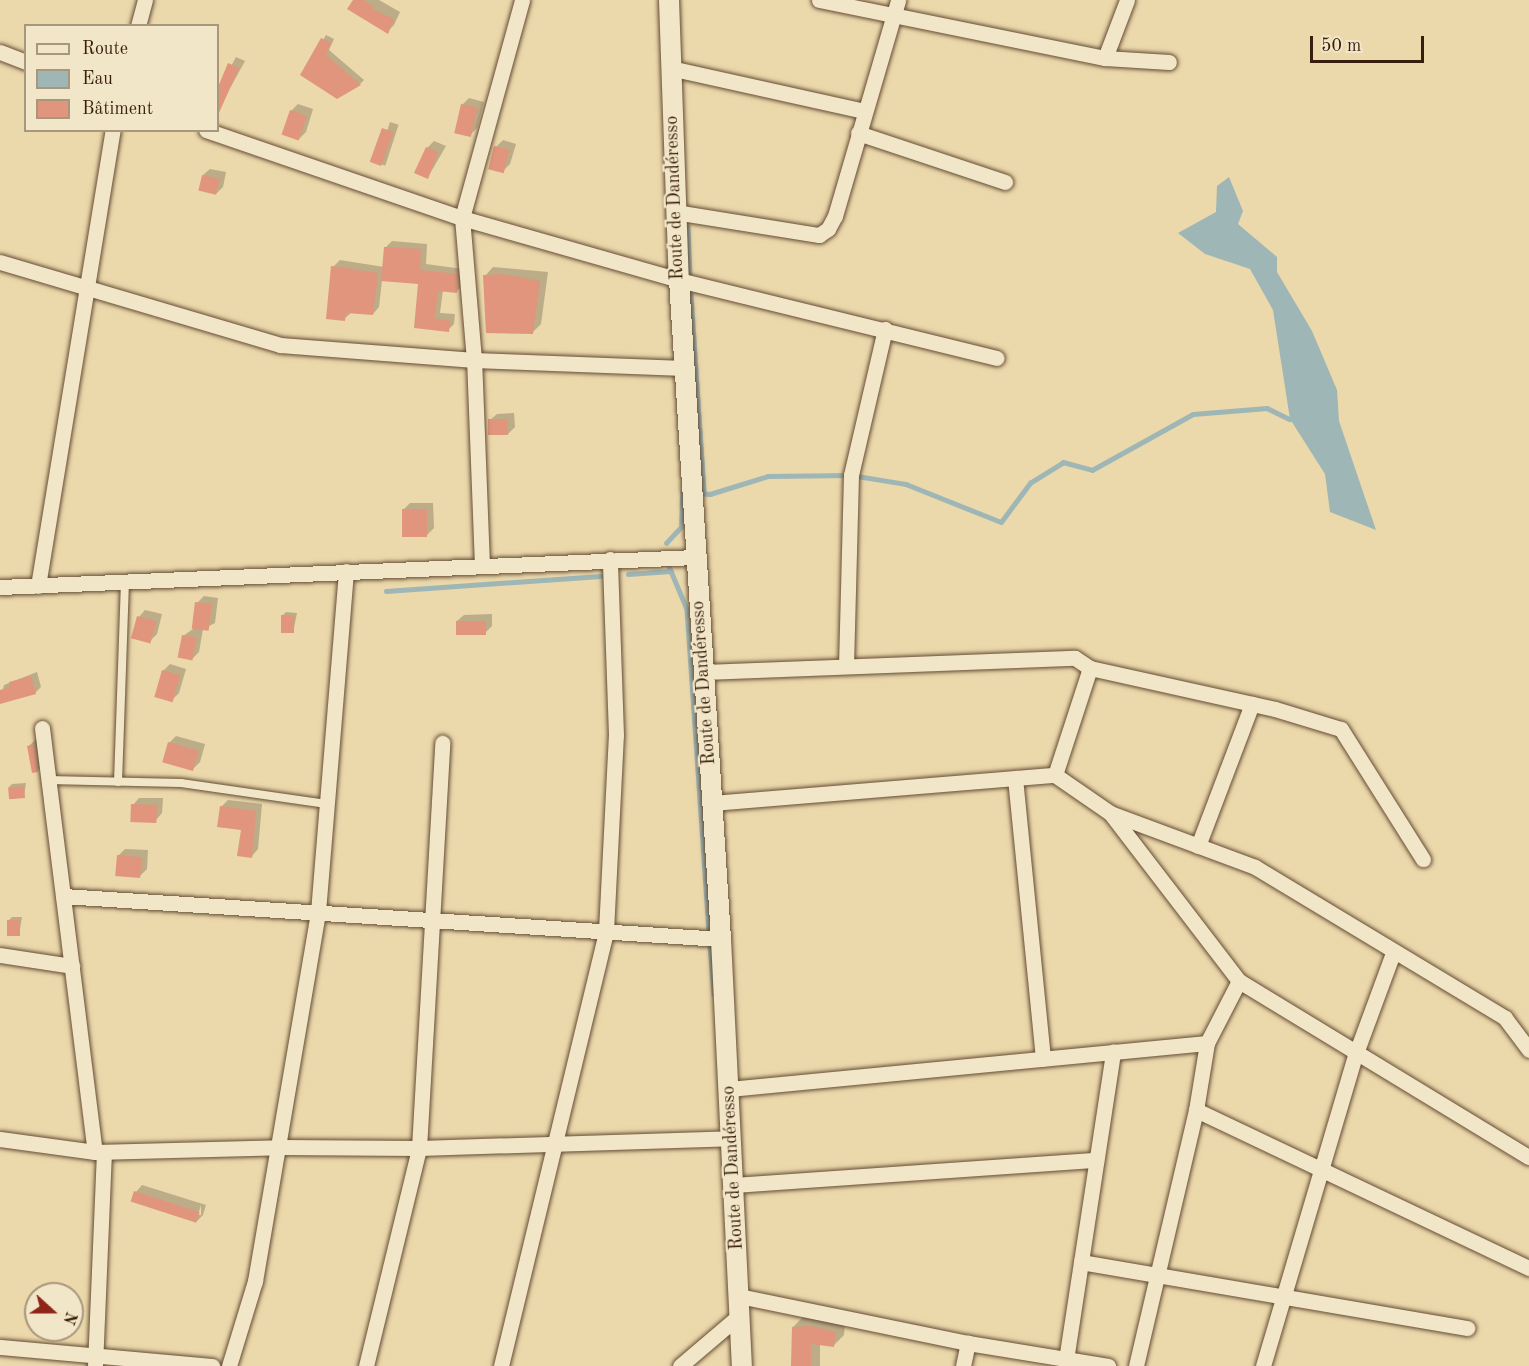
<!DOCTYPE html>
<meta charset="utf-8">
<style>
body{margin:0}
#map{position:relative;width:1529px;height:1366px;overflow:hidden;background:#ebd8ab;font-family:"Old Standard TT",serif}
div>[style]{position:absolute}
.water>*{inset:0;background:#9eb6b5}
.shadow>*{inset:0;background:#0003;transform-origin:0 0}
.stream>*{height:4.5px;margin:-2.25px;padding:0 2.25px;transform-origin:2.25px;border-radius:2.25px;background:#9eb6b5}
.building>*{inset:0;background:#e0957c;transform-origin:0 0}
.roads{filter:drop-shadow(0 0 2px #654c34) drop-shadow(0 0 2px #654c34)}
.service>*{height:8px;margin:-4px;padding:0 4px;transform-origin:4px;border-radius:4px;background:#f2e6c8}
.minor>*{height:15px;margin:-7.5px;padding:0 7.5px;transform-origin:7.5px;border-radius:7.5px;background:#f2e6c8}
.tertiary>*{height:20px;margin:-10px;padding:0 10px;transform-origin:10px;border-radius:10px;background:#f2e6c8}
span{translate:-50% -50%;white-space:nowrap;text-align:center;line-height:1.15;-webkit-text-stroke:4.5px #f2e6c8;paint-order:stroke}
.street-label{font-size:18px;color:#381e0d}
.legend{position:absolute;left:24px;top:24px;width:195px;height:108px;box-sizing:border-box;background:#f2e6c8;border:2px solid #a8967d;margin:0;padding:8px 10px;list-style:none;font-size:18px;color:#381e0d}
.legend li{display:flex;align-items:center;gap:12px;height:30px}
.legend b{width:30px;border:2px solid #a8967d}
.north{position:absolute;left:24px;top:1282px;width:60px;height:60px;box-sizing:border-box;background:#f2e6c8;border:2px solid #a8967d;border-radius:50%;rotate:111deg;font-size:16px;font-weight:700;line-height:24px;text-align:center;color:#381e0d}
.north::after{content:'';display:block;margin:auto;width:21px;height:27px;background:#8f2418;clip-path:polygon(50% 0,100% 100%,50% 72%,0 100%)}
.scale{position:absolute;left:1310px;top:36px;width:114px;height:27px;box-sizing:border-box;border:3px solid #381e0d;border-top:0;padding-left:8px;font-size:18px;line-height:21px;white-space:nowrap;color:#381e0d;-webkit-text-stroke:4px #f2e6c8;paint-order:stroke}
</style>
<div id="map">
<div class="water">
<div style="clip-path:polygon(1229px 177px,1243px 211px,1238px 224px,1277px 257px,1277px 272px,1312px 331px,1337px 390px,1339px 421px,1376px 530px,1330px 512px,1325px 474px,1290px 419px,1273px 310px,1250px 269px,1205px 254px,1178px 233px,1216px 212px,1217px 186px)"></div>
</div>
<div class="shadow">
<div style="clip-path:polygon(354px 0,379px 0,400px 12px,394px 25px,387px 32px)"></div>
<div style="clip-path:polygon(326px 35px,334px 39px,329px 50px,364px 80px,360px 84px,302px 75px)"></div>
<div style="clip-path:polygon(236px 57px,245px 61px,223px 101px,218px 99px,218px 90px)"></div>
<div style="clip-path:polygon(469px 98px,484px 102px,477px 128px,470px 135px,462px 105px)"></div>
<div style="clip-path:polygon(298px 104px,313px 109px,306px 132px,299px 139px,291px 111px)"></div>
<div style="left:390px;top:122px;width:9px;height:43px;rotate:18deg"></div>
<div style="clip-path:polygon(503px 140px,516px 144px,510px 164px,503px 171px,496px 147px)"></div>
<div style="clip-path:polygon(434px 141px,446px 146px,428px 177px,427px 148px)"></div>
<div style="clip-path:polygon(210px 169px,226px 172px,223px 187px,216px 194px,203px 175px)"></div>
<div style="clip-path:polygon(392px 241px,427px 244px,426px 264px,463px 269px,463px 285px,456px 292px,443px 290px,440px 313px,455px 314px,454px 324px,448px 330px,415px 327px,420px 283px,382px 280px,379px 307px,373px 314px,352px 312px,344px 319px,333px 267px,340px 260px,384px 267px,385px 248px)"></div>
<div style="clip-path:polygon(493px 267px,548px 272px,541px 324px,532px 333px,485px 276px)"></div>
<div style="clip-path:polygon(514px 413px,515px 427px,508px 434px,490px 420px,497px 414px)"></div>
<div style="clip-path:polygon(410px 503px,433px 503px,434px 528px,427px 535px,403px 510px)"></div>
<div style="clip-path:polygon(204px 596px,218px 598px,215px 623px,203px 629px,199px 652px,192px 659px,183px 636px,193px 629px,197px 603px)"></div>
<div style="clip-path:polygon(145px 610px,162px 614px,157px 634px,150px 641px,139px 617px)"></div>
<div style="clip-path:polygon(286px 612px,297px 613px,293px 633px,283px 615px)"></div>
<div style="clip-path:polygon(492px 614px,492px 626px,485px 633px,457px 621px,464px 615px)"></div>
<div style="clip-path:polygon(170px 664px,186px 669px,179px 693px,172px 700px,163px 671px)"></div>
<div style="clip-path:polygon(37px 672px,41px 687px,35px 693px,0 703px,4px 685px)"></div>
<div style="clip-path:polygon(176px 736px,205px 744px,200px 762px,193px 769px,169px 743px)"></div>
<div style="clip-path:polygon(36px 739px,41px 739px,44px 764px,37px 771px,29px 746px)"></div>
<div style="clip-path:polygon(26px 783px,24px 796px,9px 787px,12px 784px)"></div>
<div style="clip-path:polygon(139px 798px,163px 798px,162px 813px,156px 820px,133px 805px)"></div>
<div style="clip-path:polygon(228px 800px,262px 804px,258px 849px,252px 856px,243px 828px,221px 807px)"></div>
<div style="clip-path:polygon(125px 849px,148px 850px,147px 869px,140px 876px,118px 856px)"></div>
<div style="clip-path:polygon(12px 917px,22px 917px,19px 935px,9px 920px)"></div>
<div style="clip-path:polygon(evenodd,142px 1185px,206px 1205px,203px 1215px,197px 1221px,136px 1192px,142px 1185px,201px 1205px,201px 1215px,198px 1215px,201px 1205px)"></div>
<div style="clip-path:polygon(803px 1317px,845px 1323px,844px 1335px,834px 1345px,820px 1344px,820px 1366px,793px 1366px,793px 1327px)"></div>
</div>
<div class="stream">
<div style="left:688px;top:227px;width:49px;rotate:87.7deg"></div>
<div style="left:691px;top:295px;width:198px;rotate:86.2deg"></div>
<div style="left:696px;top:493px;width:14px;rotate:4deg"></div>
<div style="left:710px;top:494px;width:61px;rotate:-17.2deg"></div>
<div style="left:768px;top:476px;width:83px;rotate:-0.7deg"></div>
<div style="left:851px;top:475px;width:56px;rotate:9.3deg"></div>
<div style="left:906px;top:484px;width:102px;rotate:21.8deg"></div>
<div style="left:1001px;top:522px;width:49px;rotate:-53.4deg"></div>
<div style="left:1030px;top:483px;width:39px;rotate:-32deg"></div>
<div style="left:1063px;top:462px;width:30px;rotate:15deg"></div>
<div style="left:1092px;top:470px;width:115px;rotate:-29deg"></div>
<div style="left:1193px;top:414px;width:74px;rotate:-4.6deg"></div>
<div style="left:1267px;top:408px;width:25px;rotate:26deg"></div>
<div style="left:666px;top:543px;width:22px;rotate:-47deg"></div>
<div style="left:681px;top:527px;width:35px;rotate:-88deg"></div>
<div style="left:668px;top:564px;width:49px;rotate:67.1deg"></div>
<div style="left:687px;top:609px;width:321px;rotate:86.1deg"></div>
<div style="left:628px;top:574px;width:43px;rotate:-4deg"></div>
<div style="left:386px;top:591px;width:215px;rotate:-4deg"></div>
<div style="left:710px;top:946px;width:48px;rotate:85.2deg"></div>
</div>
<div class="building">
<div style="clip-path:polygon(353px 0,364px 0,374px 7px,372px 9px,394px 19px,388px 34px,347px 9px)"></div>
<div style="clip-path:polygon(321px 38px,331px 43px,326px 55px,361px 85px,337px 99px,300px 75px)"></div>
<div style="clip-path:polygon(228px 63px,239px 68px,218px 115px,218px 87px)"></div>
<div style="left:461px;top:104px;width:17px;height:30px;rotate:13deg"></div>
<div style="left:290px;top:110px;width:18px;height:26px;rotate:19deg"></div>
<div style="left:382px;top:128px;width:12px;height:36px;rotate:20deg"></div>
<div style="left:494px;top:146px;width:16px;height:24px;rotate:14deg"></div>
<div style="clip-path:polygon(426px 147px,438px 152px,428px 179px,414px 173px)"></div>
<div style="left:202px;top:175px;width:18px;height:16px;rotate:13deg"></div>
<div style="clip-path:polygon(384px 247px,421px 249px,420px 270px,457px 274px,457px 293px,438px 291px,435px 319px,450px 320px,449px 332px,414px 328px,418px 284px,381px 281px)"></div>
<div style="clip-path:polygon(331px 266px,378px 273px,373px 315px,346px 313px,345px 321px,326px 319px)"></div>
<div style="clip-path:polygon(501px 274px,540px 281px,533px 334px,486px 333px,483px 275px)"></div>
<div style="left:508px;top:419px;width:16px;height:20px;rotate:90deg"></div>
<div style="left:402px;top:509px;width:25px;height:28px"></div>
<div style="left:195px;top:602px;width:17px;height:27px;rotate:7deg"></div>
<div style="left:281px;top:615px;width:13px;height:18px"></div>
<div style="left:137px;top:616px;width:20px;height:23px;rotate:15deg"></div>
<div style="left:456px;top:621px;width:30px;height:14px"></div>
<div style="left:182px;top:635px;width:15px;height:23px;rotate:11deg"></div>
<div style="left:162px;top:670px;width:19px;height:28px;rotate:16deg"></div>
<div style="clip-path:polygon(31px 676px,36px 694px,0 704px,0 690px,10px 687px,9px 682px)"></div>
<div style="left:168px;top:742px;width:32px;height:21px;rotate:16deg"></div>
<div style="clip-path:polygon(34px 744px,38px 772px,32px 773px,27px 746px)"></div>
<div style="left:24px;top:786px;width:12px;height:16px;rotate:85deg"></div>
<div style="left:131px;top:804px;width:26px;height:18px;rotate:2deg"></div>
<div style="clip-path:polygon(220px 806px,256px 811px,252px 858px,237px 856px,241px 830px,217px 827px)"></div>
<div style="left:117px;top:855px;width:25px;height:21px;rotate:5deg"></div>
<div style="left:7px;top:920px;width:13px;height:16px"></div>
<div style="left:134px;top:1191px;width:69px;height:11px;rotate:18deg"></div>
<div style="clip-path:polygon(811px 1326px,836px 1332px,834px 1347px,811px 1344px,811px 1366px,791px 1366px,792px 1327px)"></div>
</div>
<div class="roads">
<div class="service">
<div style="left:48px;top:780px;width:133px;rotate:1.3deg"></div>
<div style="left:181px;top:783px;width:147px;rotate:8.2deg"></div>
<div style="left:118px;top:782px;width:200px;rotate:-88deg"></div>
</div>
<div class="minor">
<div style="left:819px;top:0;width:292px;rotate:11.5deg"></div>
<div style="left:1105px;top:58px;width:62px;rotate:-69.2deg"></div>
<div style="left:138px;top:26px;width:27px;rotate:-75deg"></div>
<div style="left:0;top:52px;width:28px;rotate:21deg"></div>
<div style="left:1105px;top:58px;width:64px;rotate:3.6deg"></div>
<div style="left:670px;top:68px;width:199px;rotate:12.5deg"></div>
<div style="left:206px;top:130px;width:271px;rotate:19deg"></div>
<div style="left:462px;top:218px;width:226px;rotate:15.9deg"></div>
<div style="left:679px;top:280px;width:327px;rotate:13.8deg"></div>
<div style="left:858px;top:133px;width:155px;rotate:18.4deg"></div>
<div style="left:675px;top:212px;width:146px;rotate:9.1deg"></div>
<div style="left:819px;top:235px;width:11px;rotate:-34deg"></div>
<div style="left:828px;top:229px;width:15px;rotate:-62deg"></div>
<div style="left:835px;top:216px;width:225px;rotate:-73.7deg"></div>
<div style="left:0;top:262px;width:292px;rotate:16.5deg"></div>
<div style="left:280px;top:345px;width:195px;rotate:4.4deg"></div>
<div style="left:474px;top:360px;width:210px;rotate:2.2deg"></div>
<div style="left:482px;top:566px;width:206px;rotate:-92.2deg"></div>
<div style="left:474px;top:360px;width:143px;rotate:-94.8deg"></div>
<div style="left:462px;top:218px;width:226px;rotate:-74.6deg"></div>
<div style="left:38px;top:586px;width:462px;rotate:-80.7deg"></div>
<div style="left:0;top:587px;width:696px;rotate:-2.47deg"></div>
<div style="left:846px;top:666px;width:191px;rotate:-88.5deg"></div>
<div style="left:851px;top:475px;width:150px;rotate:-76.9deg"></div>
<div style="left:1090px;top:668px;width:189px;rotate:12.5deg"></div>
<div style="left:1275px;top:709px;width:69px;rotate:16.9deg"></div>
<div style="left:1341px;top:729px;width:154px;rotate:57.8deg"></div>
<div style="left:704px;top:672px;width:371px;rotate:-2.2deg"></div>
<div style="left:1075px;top:658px;width:18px;rotate:34deg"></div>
<div style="left:1090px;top:668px;width:113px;rotate:108.1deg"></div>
<div style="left:42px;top:728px;width:427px;rotate:82.9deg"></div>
<div style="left:1015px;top:778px;width:282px;rotate:84.3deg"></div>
<div style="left:712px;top:803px;width:344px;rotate:-4.7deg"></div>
<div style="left:1055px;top:775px;width:67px;rotate:34.6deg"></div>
<div style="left:1198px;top:846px;width:152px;rotate:-69.2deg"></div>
<div style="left:63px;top:896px;width:659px;rotate:3.74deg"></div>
<div style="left:0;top:955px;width:73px;rotate:8.7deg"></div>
<div style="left:1239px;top:981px;width:339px;rotate:31.3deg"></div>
<div style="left:1207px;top:1043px;width:70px;rotate:-62.7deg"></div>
<div style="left:1239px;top:981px;width:212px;rotate:-127.5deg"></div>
<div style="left:1110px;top:813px;width:155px;rotate:20.4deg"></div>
<div style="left:1255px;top:867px;width:292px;rotate:31.1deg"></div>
<div style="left:1505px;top:1018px;width:40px;rotate:53deg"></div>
<div style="left:729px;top:1089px;width:480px;rotate:-5.5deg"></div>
<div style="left:1207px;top:1043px;width:68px;rotate:99.3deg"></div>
<div style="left:1196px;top:1110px;width:263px;rotate:103.2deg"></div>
<div style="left:1196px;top:1110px;width:369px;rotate:25.4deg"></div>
<div style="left:0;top:1139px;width:96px;rotate:7.8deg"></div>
<div style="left:95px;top:1152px;width:185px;rotate:-1.5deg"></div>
<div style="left:280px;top:1147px;width:139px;rotate:0.4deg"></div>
<div style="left:419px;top:1148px;width:312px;rotate:-1.8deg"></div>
<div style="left:734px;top:1185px;width:363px;rotate:-4deg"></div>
<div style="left:1081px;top:1262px;width:392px;rotate:9.7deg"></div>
<div style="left:739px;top:1296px;width:234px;rotate:11.6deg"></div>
<div style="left:968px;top:1343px;width:142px;rotate:9.3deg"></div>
<div style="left:0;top:1347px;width:213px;rotate:5.1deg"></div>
<div style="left:1066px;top:1360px;width:312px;rotate:-81.3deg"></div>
<div style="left:95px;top:1366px;width:214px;rotate:-87.6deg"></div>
<div style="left:229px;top:1366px;width:89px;rotate:-73deg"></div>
<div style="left:255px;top:1281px;width:374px;rotate:-80.3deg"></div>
<div style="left:318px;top:912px;width:342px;rotate:-85.3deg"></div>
<div style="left:366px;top:1366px;width:224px;rotate:-76.3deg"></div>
<div style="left:419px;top:1148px;width:406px;rotate:-86.7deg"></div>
<div style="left:501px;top:1366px;width:447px;rotate:-76.4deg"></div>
<div style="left:606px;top:931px;width:196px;rotate:-87.1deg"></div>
<div style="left:616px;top:735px;width:176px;rotate:-92deg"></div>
<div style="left:680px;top:1366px;width:79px;rotate:-40.4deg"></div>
<div style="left:963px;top:1366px;width:24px;rotate:-78deg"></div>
<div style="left:1263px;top:1366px;width:327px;rotate:-73.5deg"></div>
<div style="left:1356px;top:1053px;width:107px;rotate:-69.7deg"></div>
</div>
<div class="tertiary">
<div style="left:669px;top:0;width:280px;rotate:88deg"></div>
<div style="left:679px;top:280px;width:660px;rotate:86.35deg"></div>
<div style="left:721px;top:939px;width:428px;rotate:87.2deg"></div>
</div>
</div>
<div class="street-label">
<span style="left:675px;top:198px;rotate:-92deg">Route de Dandéresso</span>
<span style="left:704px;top:683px;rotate:-94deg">Route de Dandéresso</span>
<span style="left:733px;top:1168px;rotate:-93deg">Route de Dandéresso</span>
</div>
<ul class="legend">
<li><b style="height:8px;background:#f2e6c8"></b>Route</li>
<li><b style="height:16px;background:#9eb6b5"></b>Eau</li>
<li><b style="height:16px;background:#e0957c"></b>Bâtiment</li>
</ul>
<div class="north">N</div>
<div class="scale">50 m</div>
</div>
